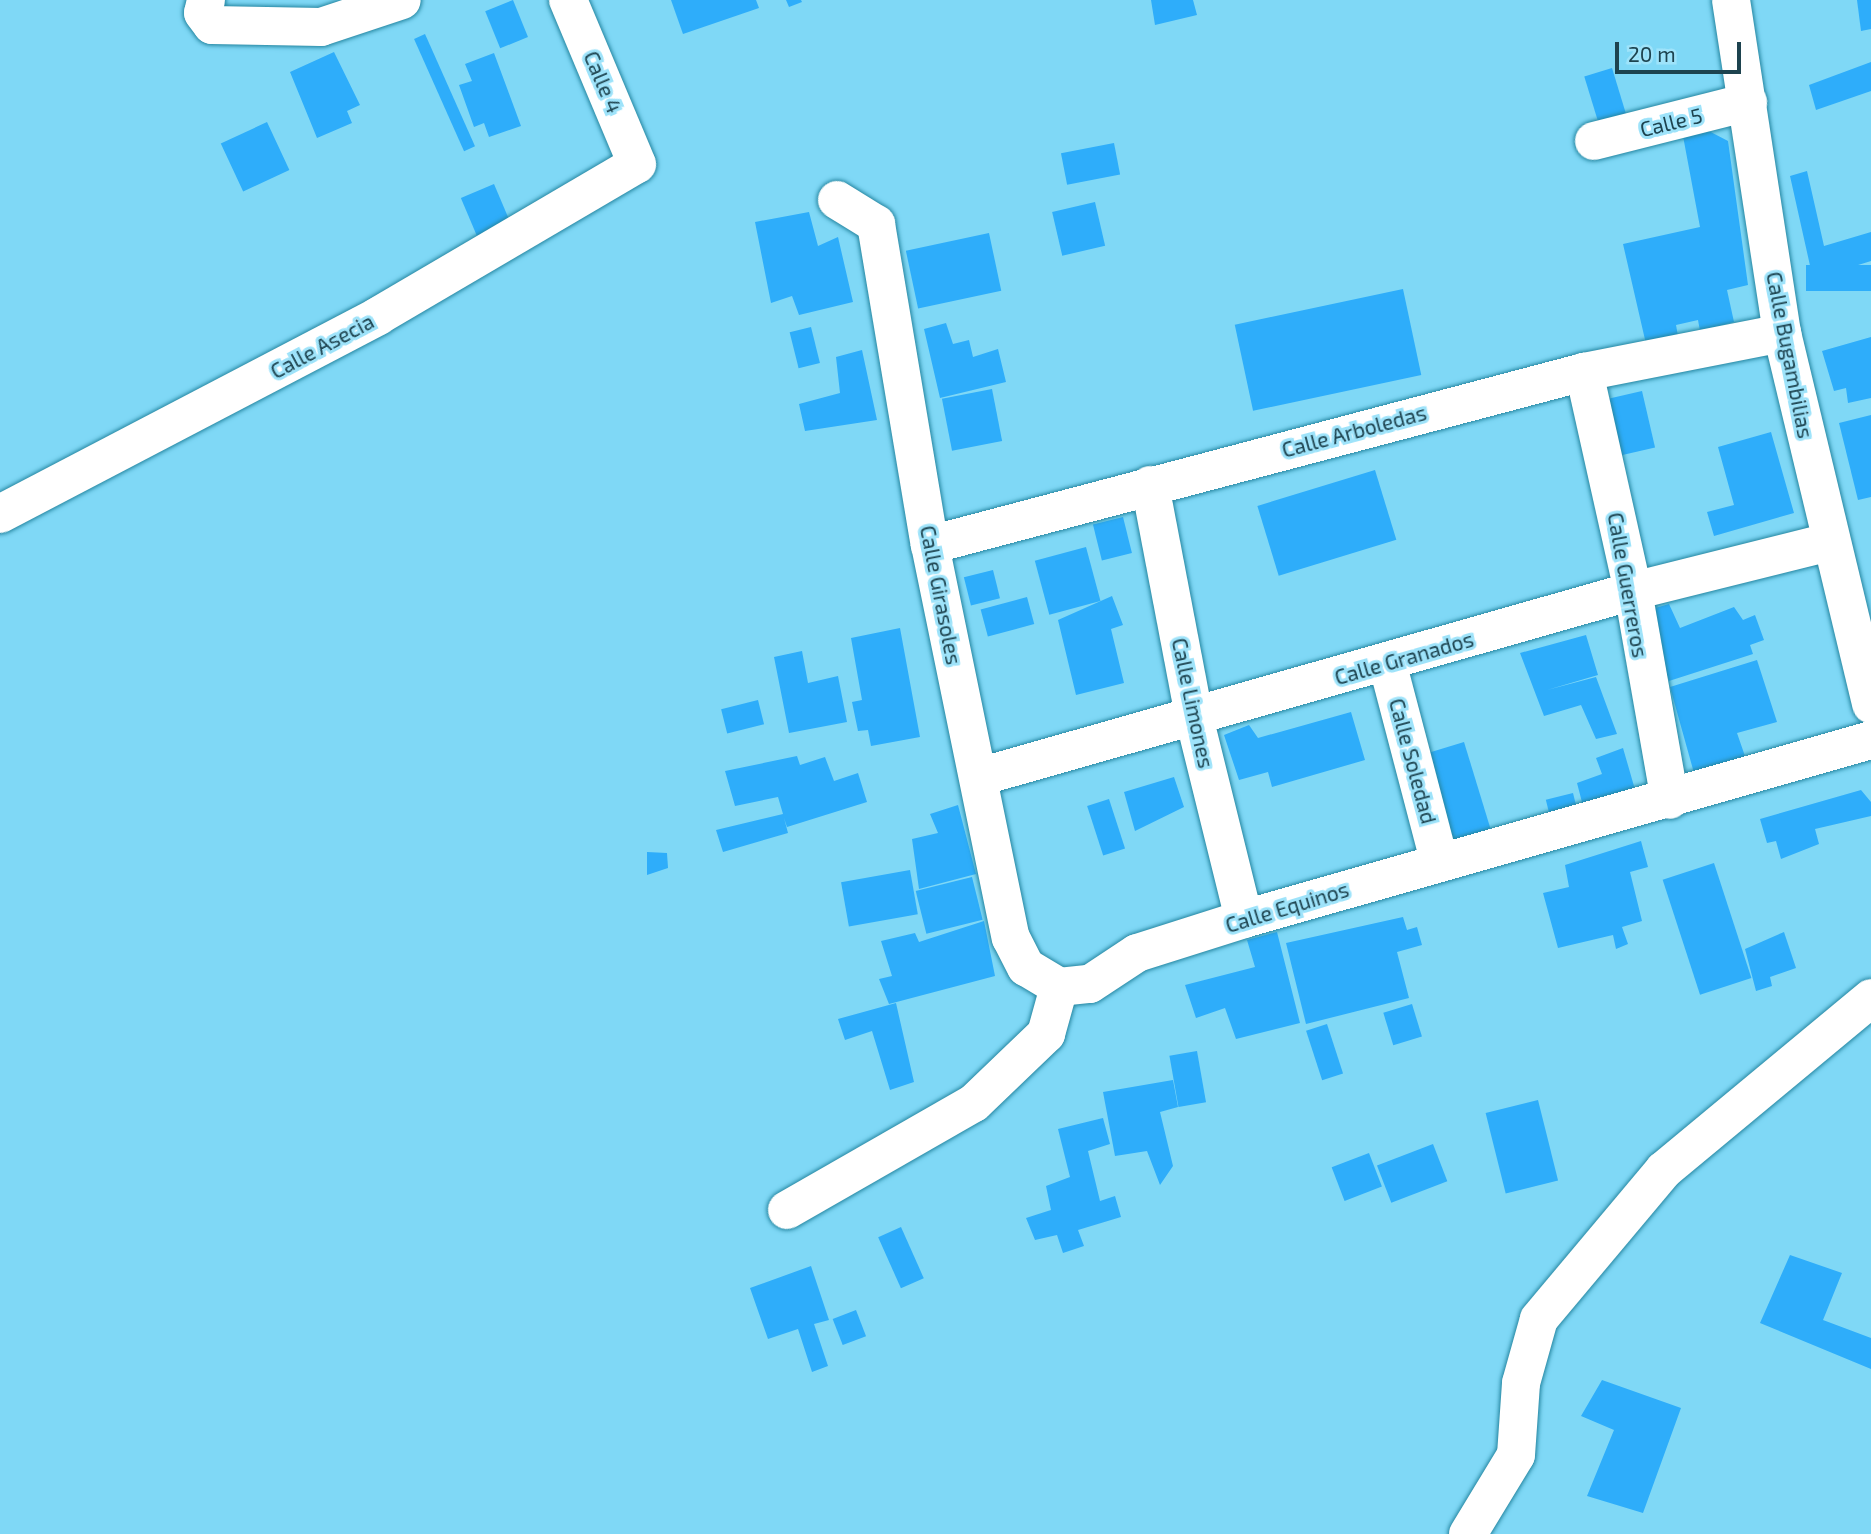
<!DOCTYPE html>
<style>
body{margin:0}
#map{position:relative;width:1871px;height:1534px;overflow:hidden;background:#7fd8f6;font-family:"Exo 2",sans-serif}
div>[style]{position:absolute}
.building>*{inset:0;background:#2eadfa;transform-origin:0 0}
.roads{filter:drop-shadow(0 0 2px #2586a1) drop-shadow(0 0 2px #2586a1)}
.minor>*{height:38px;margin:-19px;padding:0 19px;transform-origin:19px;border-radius:19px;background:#fff}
span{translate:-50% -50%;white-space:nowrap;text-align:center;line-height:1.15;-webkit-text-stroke:6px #9ee3fa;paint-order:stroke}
.street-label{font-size:21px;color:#1d434f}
.scale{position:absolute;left:1615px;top:42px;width:126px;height:32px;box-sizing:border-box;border:4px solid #1d434f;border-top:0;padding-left:9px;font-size:21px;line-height:24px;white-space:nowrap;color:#1d434f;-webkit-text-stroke:5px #9ee3fa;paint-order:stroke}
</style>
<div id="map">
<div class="building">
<div style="left:513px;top:0;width:40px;height:30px;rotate:68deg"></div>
<div style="clip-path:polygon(671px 0,756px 0,759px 8px,683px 34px)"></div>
<div style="clip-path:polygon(786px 0,801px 0,802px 2px,789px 7px)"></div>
<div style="clip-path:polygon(1151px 0,1193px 0,1197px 15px,1155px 25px)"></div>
<div style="clip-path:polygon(1857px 0,1871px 0,1871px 29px,1861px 31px)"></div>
<div style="left:425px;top:34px;width:123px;height:12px;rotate:66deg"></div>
<div style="clip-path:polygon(334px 52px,360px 105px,347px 111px,352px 123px,317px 138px,290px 72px)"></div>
<div style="clip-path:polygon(494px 53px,521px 126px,489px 137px,484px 123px,474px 127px,459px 85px,472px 81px,465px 64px)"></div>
<div style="clip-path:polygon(1871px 62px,1871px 91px,1816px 110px,1809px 85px)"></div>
<div style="left:1612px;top:68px;width:54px;height:29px;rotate:73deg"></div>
<div style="left:267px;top:122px;width:53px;height:51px;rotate:65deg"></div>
<div style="clip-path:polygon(1705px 129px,1728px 141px,1748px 285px,1727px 290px,1734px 322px,1700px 331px,1698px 320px,1676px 325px,1678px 336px,1646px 344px,1623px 244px,1700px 227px,1683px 136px)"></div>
<div style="left:1114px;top:143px;width:32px;height:54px;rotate:79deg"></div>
<div style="clip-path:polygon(1807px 171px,1824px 246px,1871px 232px,1871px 261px,1813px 279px,1790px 176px)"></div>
<div style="left:494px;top:184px;width:54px;height:36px;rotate:67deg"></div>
<div style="left:1095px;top:202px;width:45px;height:44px;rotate:77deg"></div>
<div style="clip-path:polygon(809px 212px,818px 246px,838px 237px,853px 302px,799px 315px,792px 296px,771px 303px,755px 222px)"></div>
<div style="left:989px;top:233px;width:59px;height:85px;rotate:78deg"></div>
<div style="left:1871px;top:265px;width:26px;height:65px;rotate:90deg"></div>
<div style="left:1403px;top:289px;width:88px;height:172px;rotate:78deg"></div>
<div style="clip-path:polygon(946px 323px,953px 344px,969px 340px,973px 357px,998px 349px,1006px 382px,940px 398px,924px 329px)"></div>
<div style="left:811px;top:327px;width:37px;height:22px;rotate:76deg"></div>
<div style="clip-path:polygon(1871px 337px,1871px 398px,1848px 403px,1846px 388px,1834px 391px,1822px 351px)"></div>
<div style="clip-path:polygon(862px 350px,877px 420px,805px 431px,799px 404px,840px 393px,836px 357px)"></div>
<div style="left:992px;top:389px;width:53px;height:51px;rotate:79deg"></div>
<div style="left:1642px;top:391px;width:58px;height:39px;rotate:77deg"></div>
<div style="clip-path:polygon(1871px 415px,1871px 497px,1858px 500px,1839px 423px)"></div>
<div style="clip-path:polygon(1771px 432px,1794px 513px,1714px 536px,1707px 512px,1734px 505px,1718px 447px)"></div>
<div style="left:1375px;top:470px;width:73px;height:123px;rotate:73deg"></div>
<div style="left:1123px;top:517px;width:37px;height:31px;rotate:76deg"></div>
<div style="left:1086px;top:547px;width:56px;height:53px;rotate:75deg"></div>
<div style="left:993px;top:570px;width:29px;height:30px;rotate:76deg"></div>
<div style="clip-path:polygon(1112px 596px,1123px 625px,1111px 629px,1124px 683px,1076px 695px,1058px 620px)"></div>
<div style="left:1027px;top:597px;width:28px;height:48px;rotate:75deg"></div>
<div style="clip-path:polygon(1669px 604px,1680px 628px,1734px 607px,1743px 620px,1755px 615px,1764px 640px,1750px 645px,1753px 654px,1669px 681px,1645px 611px)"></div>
<div style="clip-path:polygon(900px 628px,920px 737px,871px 746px,868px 730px,858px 731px,852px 702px,862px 700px,851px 638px)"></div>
<div style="clip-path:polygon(1586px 635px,1598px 675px,1547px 690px,1596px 677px,1617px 734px,1596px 739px,1581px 705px,1544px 716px,1520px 653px)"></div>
<div style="clip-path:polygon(802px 651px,808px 683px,838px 676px,847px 722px,789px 733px,774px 657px)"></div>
<div style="clip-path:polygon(1757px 660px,1777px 722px,1737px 733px,1746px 759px,1694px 773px,1670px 687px)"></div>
<div style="left:758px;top:700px;width:25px;height:38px;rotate:76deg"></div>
<div style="clip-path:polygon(1351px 712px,1365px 760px,1272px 787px,1268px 772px,1239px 780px,1224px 735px,1249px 725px,1258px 738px)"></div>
<div style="left:1464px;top:742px;width:93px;height:42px;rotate:73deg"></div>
<div style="clip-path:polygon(1623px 748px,1636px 793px,1583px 806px,1577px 783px,1602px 774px,1596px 758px)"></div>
<div style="clip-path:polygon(797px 756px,800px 765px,825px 757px,834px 781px,858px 773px,867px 802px,787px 827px,784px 818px,788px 833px,723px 852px,716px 830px,783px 814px,778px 797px,735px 806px,725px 771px)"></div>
<div style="clip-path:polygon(1174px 777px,1184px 807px,1135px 831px,1124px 792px)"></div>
<div style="clip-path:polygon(1861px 790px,1871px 802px,1871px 816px,1815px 829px,1819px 844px,1781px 859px,1776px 841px,1767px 843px,1760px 819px)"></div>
<div style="left:1573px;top:793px;width:16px;height:28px;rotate:76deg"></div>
<div style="left:1109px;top:799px;width:52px;height:23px;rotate:72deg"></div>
<div style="clip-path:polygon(958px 805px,976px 874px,919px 889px,912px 839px,938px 833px,930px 814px)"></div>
<div style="clip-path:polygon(1641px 841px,1648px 867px,1630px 872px,1642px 921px,1622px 927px,1628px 944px,1616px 949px,1613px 935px,1558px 948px,1543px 893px,1569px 887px,1565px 865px)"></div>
<div style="clip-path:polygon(647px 852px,667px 853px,668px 868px,647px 875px)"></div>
<div style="left:1714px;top:863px;width:121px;height:54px;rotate:72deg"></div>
<div style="left:910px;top:870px;width:45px;height:70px;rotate:80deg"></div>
<div style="left:972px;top:877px;width:44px;height:58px;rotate:76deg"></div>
<div style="clip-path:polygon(1403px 917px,1407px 930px,1417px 927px,1422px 945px,1397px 952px,1409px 998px,1306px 1024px,1286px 943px)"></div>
<div style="clip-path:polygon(984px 921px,995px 976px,889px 1004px,879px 979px,892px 976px,881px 941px,915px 933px,919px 942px)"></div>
<div style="clip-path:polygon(1277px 932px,1300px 1023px,1236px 1039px,1225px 1008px,1196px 1018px,1185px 985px,1255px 967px,1247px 940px)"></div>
<div style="clip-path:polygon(1784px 932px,1796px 968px,1770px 977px,1772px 986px,1756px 991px,1745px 949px)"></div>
<div style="clip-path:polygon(896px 1003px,914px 1082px,890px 1090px,872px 1031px,845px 1040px,838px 1019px)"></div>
<div style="left:1412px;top:1004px;width:34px;height:30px;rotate:73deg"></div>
<div style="left:1327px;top:1024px;width:52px;height:22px;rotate:72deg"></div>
<div style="left:1197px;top:1051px;width:52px;height:28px;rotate:80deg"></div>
<div style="clip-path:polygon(1173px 1080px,1178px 1107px,1160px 1112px,1173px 1166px,1160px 1185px,1147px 1151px,1115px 1156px,1103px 1092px)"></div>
<div style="left:1538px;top:1100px;width:83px;height:54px;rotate:76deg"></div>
<div style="clip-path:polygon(1103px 1118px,1110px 1144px,1088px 1151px,1100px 1201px,1115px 1196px,1121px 1217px,1078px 1230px,1084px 1246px,1063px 1253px,1057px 1235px,1035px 1240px,1026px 1218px,1051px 1210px,1046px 1186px,1070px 1177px,1058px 1129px)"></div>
<div style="left:1433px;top:1144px;width:40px;height:60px;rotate:69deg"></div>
<div style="left:1369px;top:1153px;width:36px;height:40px;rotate:69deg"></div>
<div style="left:901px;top:1227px;width:56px;height:25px;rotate:66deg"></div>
<div style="clip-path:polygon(1790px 1255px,1842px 1273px,1823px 1320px,1871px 1338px,1871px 1369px,1760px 1323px)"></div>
<div style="clip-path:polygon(811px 1266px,829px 1320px,814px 1324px,828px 1366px,812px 1372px,798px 1329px,768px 1339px,750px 1288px)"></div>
<div style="left:856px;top:1310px;width:28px;height:25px;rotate:69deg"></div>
<div style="clip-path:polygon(1602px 1380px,1681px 1408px,1643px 1513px,1587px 1496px,1614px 1430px,1581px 1416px)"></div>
</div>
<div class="roads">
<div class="minor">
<div style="left:206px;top:0;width:13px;rotate:103deg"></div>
<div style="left:203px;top:13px;width:15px;rotate:53deg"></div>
<div style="left:212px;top:25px;width:109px;rotate:1.1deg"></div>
<div style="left:321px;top:27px;width:85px;rotate:-18.4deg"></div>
<div style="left:1731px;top:0;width:337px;rotate:81.3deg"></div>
<div style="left:1782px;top:333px;width:382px;rotate:76.5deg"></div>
<div style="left:1594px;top:141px;width:159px;rotate:-14.2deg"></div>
<div style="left:837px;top:200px;width:46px;rotate:31.6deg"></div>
<div style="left:876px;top:224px;width:326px;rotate:80.5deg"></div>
<div style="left:930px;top:545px;width:401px;rotate:78.4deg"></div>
<div style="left:1011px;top:938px;width:33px;rotate:63deg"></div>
<div style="left:1026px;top:967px;width:39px;rotate:31deg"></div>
<div style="left:1584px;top:372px;width:224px;rotate:77.4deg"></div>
<div style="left:1633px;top:591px;width:212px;rotate:80deg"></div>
<div style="left:1150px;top:485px;width:240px;rotate:79.2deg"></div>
<div style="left:1195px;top:721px;width:204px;rotate:76.1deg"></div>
<div style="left:0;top:514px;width:427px;rotate:-27.6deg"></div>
<div style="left:378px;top:316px;width:300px;rotate:-30.4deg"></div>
<div style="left:637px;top:164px;width:178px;rotate:-112.8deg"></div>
<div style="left:930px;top:545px;width:676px;rotate:-14.82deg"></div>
<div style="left:1584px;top:372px;width:202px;rotate:-11.1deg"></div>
<div style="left:1387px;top:662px;width:205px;rotate:75.3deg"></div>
<div style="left:979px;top:777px;width:680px;rotate:-15.88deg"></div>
<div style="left:1633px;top:591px;width:203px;rotate:-14deg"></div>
<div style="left:1059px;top:987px;width:31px;rotate:-6deg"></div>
<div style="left:1090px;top:984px;width:56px;rotate:-33.4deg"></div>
<div style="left:1137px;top:953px;width:112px;rotate:-17.6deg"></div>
<div style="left:1244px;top:919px;width:652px;rotate:-15.93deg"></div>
<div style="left:787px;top:1210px;width:215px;rotate:-29.8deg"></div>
<div style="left:974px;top:1103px;width:100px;rotate:-43.8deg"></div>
<div style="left:1046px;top:1034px;width:49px;rotate:-74.5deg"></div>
<div style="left:1468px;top:1534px;width:92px;rotate:-58.7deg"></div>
<div style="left:1516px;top:1455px;width:72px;rotate:-86deg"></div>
<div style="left:1521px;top:1383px;width:66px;rotate:-74.3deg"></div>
<div style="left:1539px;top:1319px;width:194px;rotate:-50deg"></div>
<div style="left:1664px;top:1170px;width:269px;rotate:-39.7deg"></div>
</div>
</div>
<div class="street-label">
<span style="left:603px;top:82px;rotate:67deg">Calle 4</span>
<span style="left:1671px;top:122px;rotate:-14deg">Calle 5</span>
<span style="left:322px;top:346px;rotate:-28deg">Calle Asecia</span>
<span style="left:1790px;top:355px;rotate:79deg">Calle Bugambilias</span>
<span style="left:1354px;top:431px;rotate:-15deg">Calle Arboledas</span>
<span style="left:1628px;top:585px;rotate:80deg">Calle Guerreros</span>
<span style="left:941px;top:595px;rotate:79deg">Calle Girasoles</span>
<span style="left:1404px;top:658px;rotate:-16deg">Calle Granados</span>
<span style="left:1193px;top:703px;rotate:78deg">Calle Limones</span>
<span style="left:1413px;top:761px;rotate:75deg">Calle Soledad</span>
<span style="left:1287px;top:907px;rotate:-17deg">Calle Equinos</span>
</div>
<div class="scale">20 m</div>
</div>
